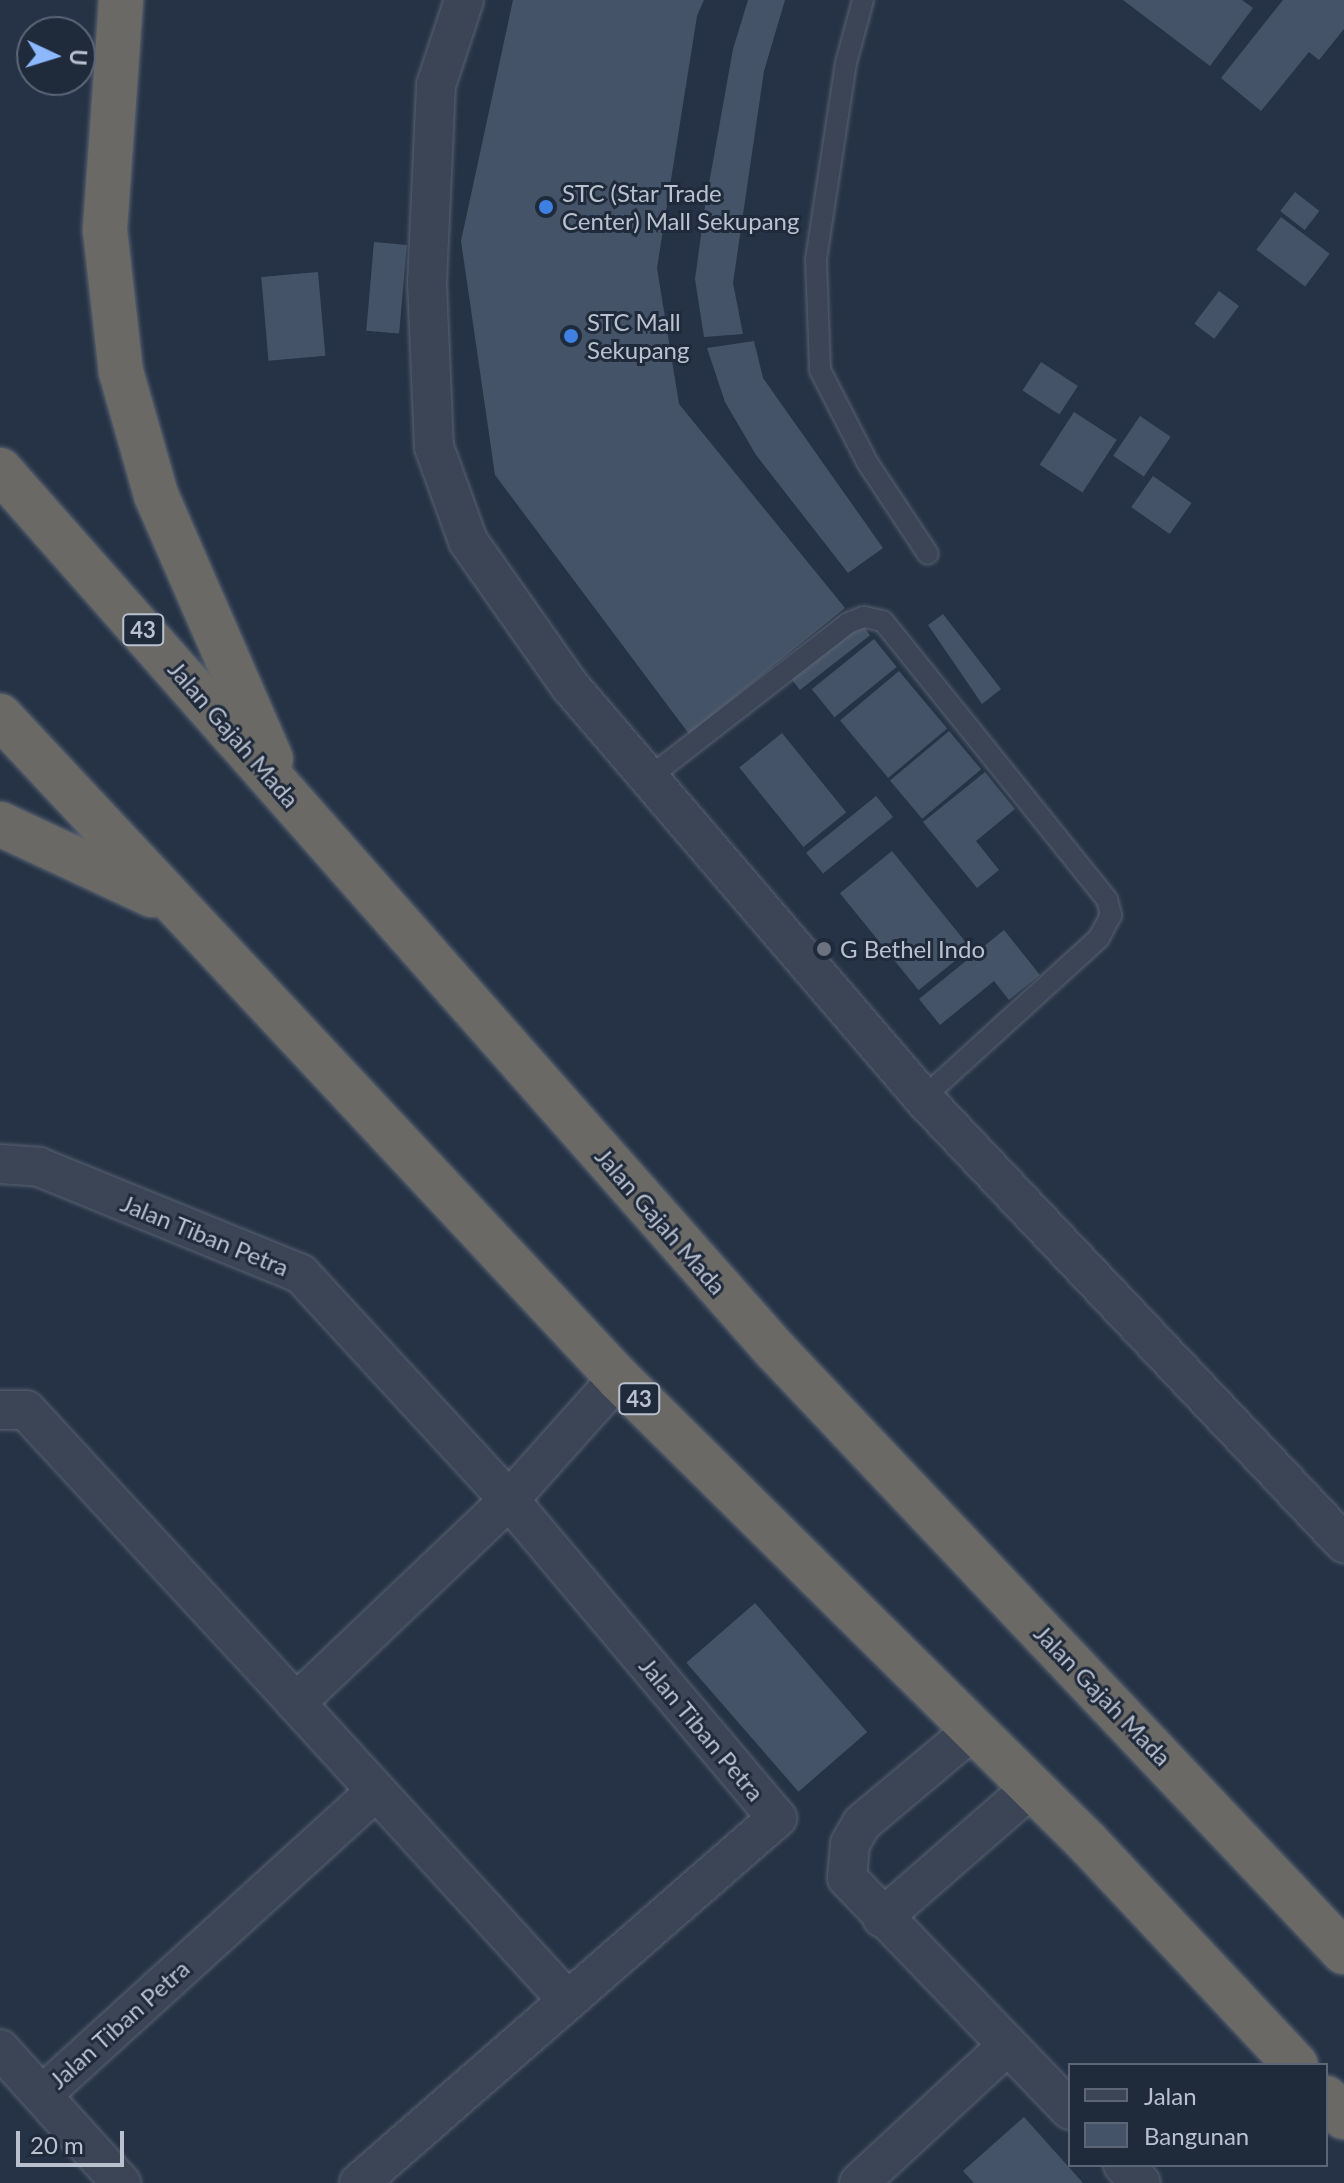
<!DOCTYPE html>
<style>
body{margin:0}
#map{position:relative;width:1344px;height:2183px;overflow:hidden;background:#263346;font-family:Lato,sans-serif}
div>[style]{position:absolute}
.building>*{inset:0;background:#455368;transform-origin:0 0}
.roads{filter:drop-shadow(0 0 2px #596372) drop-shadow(0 0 2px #596372)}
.service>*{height:20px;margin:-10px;padding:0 10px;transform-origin:10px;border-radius:10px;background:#3b4555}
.minor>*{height:38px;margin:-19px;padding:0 19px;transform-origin:19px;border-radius:19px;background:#3b4555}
.trunk>*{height:44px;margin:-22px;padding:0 22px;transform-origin:22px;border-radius:22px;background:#6a6966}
.dots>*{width:22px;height:22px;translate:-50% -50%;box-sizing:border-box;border:4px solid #1f2a3b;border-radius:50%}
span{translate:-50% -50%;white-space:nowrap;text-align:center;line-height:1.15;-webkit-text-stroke:6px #1f2a3b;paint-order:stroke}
.shield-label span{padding:2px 6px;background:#1f2a3b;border:2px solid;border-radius:6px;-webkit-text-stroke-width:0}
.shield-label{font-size:22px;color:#b9c1ce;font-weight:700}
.poi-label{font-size:24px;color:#b9c1ce}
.left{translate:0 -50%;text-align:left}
.street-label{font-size:24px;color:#b9c1ce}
.legend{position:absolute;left:1068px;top:2063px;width:260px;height:104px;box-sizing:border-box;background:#1f2a3b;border:2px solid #5d6676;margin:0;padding:10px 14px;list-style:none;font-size:24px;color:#b9c1ce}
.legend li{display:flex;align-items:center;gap:16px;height:40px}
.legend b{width:40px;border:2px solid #5d6676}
.north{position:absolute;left:16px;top:16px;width:80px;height:80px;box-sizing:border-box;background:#1f2a3b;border:2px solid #5d6676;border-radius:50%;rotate:94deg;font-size:22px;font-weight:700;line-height:32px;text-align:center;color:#b9c1ce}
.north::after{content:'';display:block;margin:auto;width:28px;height:36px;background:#8db7ff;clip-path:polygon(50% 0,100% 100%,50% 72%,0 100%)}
.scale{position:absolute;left:16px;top:2131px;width:108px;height:36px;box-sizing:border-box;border:4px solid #b9c1ce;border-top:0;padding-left:10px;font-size:24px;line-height:28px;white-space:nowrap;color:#b9c1ce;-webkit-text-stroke:6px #1f2a3b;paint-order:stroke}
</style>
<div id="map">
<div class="building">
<div style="clip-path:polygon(513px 0,704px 0,697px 16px,657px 268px,679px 404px,845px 608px,689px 734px,495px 475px,461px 241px)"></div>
<div style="clip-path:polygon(748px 0,785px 0,764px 71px,733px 283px,743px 334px,704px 337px,695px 279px,705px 206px,733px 49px)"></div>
<div style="clip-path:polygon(1123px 0,1242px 0,1253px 8px,1210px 66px)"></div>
<div style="clip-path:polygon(1283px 0,1344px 0,1344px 29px,1319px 60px,1309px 52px,1261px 111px,1221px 78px)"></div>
<div style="left:1295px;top:192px;width:31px;height:24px;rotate:38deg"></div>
<div style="left:1281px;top:217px;width:61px;height:41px;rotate:37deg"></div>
<div style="left:374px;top:242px;width:33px;height:89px;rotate:5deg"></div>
<div style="left:318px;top:272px;width:84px;height:57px;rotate:85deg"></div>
<div style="left:1219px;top:291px;width:25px;height:41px;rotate:37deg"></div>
<div style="clip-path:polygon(754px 341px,763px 378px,883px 548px,848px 573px,756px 455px,725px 402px,707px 348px)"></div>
<div style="left:1041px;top:362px;width:44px;height:34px;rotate:33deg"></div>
<div style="left:1074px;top:412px;width:51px;height:63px;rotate:33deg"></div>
<div style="left:1140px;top:416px;width:37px;height:48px;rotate:34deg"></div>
<div style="left:1153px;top:476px;width:47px;height:38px;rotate:35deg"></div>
<div style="clip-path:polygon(943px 614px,1001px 689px,982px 704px,928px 625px)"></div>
<div style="left:859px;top:621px;width:18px;height:89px;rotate:52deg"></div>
<div style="left:874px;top:639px;width:36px;height:80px;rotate:51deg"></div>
<div style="left:899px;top:671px;width:75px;height:77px;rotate:50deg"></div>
<div style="left:949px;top:731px;width:50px;height:77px;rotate:50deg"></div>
<div style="left:782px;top:733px;width:102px;height:55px;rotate:51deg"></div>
<div style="clip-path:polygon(985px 772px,1015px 809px,976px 841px,999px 870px,977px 888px,923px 822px)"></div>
<div style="left:876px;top:796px;width:27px;height:90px;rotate:51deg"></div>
<div style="left:892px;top:851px;width:125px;height:67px;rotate:51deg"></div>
<div style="clip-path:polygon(1004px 930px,1040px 975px,1009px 1000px,994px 981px,940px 1025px,919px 999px)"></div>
<div style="left:755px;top:1603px;width:171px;height:91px;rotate:49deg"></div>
<div style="clip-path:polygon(1024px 2117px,1083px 2183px,974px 2183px,963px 2171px)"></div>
</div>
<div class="roads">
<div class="service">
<div style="left:863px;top:0;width:65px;rotate:105.1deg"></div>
<div style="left:846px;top:63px;width:199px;rotate:98.7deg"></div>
<div style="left:816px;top:260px;width:110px;rotate:87.9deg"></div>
<div style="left:820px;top:370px;width:103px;rotate:62.9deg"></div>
<div style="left:867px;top:462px;width:110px;rotate:56.5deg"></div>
<div style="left:651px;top:776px;width:249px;rotate:-37.8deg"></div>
<div style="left:848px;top:623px;width:17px;rotate:-21deg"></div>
<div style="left:864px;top:617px;width:19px;rotate:12deg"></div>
<div style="left:883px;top:621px;width:358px;rotate:51.2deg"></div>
<div style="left:1107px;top:900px;width:16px;rotate:75deg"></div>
<div style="left:1111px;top:915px;width:26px;rotate:118deg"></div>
<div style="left:1099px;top:938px;width:238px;rotate:137.7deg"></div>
</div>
<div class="minor">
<div style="left:464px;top:0;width:89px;rotate:108.2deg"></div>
<div style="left:436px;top:85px;width:197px;rotate:92.6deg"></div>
<div style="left:427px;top:282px;width:165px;rotate:87.6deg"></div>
<div style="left:434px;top:447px;width:100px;rotate:70.1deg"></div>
<div style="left:468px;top:541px;width:177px;rotate:54.9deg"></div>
<div style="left:570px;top:686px;width:543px;rotate:49.41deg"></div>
<div style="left:923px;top:1098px;width:613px;rotate:46.59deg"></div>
<div style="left:0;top:1164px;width:39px;rotate:4deg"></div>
<div style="left:39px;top:1167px;width:283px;rotate:22.2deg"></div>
<div style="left:301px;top:1274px;width:307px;rotate:47.4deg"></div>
<div style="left:509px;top:1500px;width:294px;rotate:136.4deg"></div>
<div style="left:296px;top:1703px;width:403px;rotate:47.6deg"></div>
<div style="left:0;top:1410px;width:26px"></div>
<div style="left:26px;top:1410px;width:398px;rotate:47.3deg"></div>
<div style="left:974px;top:1729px;width:146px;rotate:140deg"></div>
<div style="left:862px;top:1823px;width:24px;rotate:120deg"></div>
<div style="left:850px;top:1844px;width:34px;rotate:95deg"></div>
<div style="left:847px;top:1878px;width:322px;rotate:46.1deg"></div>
<div style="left:882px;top:1918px;width:199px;rotate:-41.1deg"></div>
<div style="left:0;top:2049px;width:181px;rotate:47.9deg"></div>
<div style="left:42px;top:2095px;width:450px;rotate:-42.3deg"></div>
<div style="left:1123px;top:2165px;width:25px;rotate:45deg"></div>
<div style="left:359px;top:2183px;width:555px;rotate:-41.13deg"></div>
<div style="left:777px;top:1818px;width:416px;rotate:-130.1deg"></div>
<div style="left:509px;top:1500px;width:164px;rotate:-48.2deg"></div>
<div style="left:859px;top:2183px;width:202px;rotate:-42.8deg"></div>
</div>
<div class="trunk">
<div style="left:121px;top:0;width:231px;rotate:94deg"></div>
<div style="left:105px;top:230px;width:143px;rotate:83.6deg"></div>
<div style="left:121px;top:372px;width:128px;rotate:74.1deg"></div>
<div style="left:156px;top:495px;width:288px;rotate:66.5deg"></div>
<div style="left:0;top:470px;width:1174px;rotate:48.63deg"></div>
<div style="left:776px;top:1351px;width:827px;rotate:46.62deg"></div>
<div style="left:0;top:716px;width:906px;rotate:46.97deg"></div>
<div style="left:618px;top:1378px;width:661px;rotate:44.69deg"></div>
<div style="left:1088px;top:1843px;width:304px;rotate:46.9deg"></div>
<div style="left:0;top:824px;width:168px;rotate:25deg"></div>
<div style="left:1326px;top:2098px;width:26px;rotate:47deg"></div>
</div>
</div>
<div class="dots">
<div style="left:546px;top:207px;background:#3f7fe0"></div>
<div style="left:571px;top:336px;background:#3f7fe0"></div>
<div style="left:824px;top:949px;background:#6b7280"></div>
</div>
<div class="shield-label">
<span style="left:143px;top:630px">43</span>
<span style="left:639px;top:1399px">43</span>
</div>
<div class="poi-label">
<span class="left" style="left:562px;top:207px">STC (Star Trade<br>Center) Mall Sekupang</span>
<span class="left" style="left:587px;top:336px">STC Mall<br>Sekupang</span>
<span class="left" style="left:840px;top:949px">G Bethel Indo</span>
</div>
<div class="street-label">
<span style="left:234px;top:734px;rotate:49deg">Jalan Gajah Mada</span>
<span style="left:661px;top:1221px;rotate:49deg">Jalan Gajah Mada</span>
<span style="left:205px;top:1235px;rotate:22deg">Jalan Tiban Petra</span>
<span style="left:1103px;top:1695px;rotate:46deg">Jalan Gajah Mada</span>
<span style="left:702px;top:1729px;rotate:50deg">Jalan Tiban Petra</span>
<span style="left:119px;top:2024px;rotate:-42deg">Jalan Tiban Petra</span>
</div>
<ul class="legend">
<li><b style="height:10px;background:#3b4555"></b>Jalan</li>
<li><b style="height:22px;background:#455368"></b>Bangunan</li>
</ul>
<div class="north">U</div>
<div class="scale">20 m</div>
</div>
